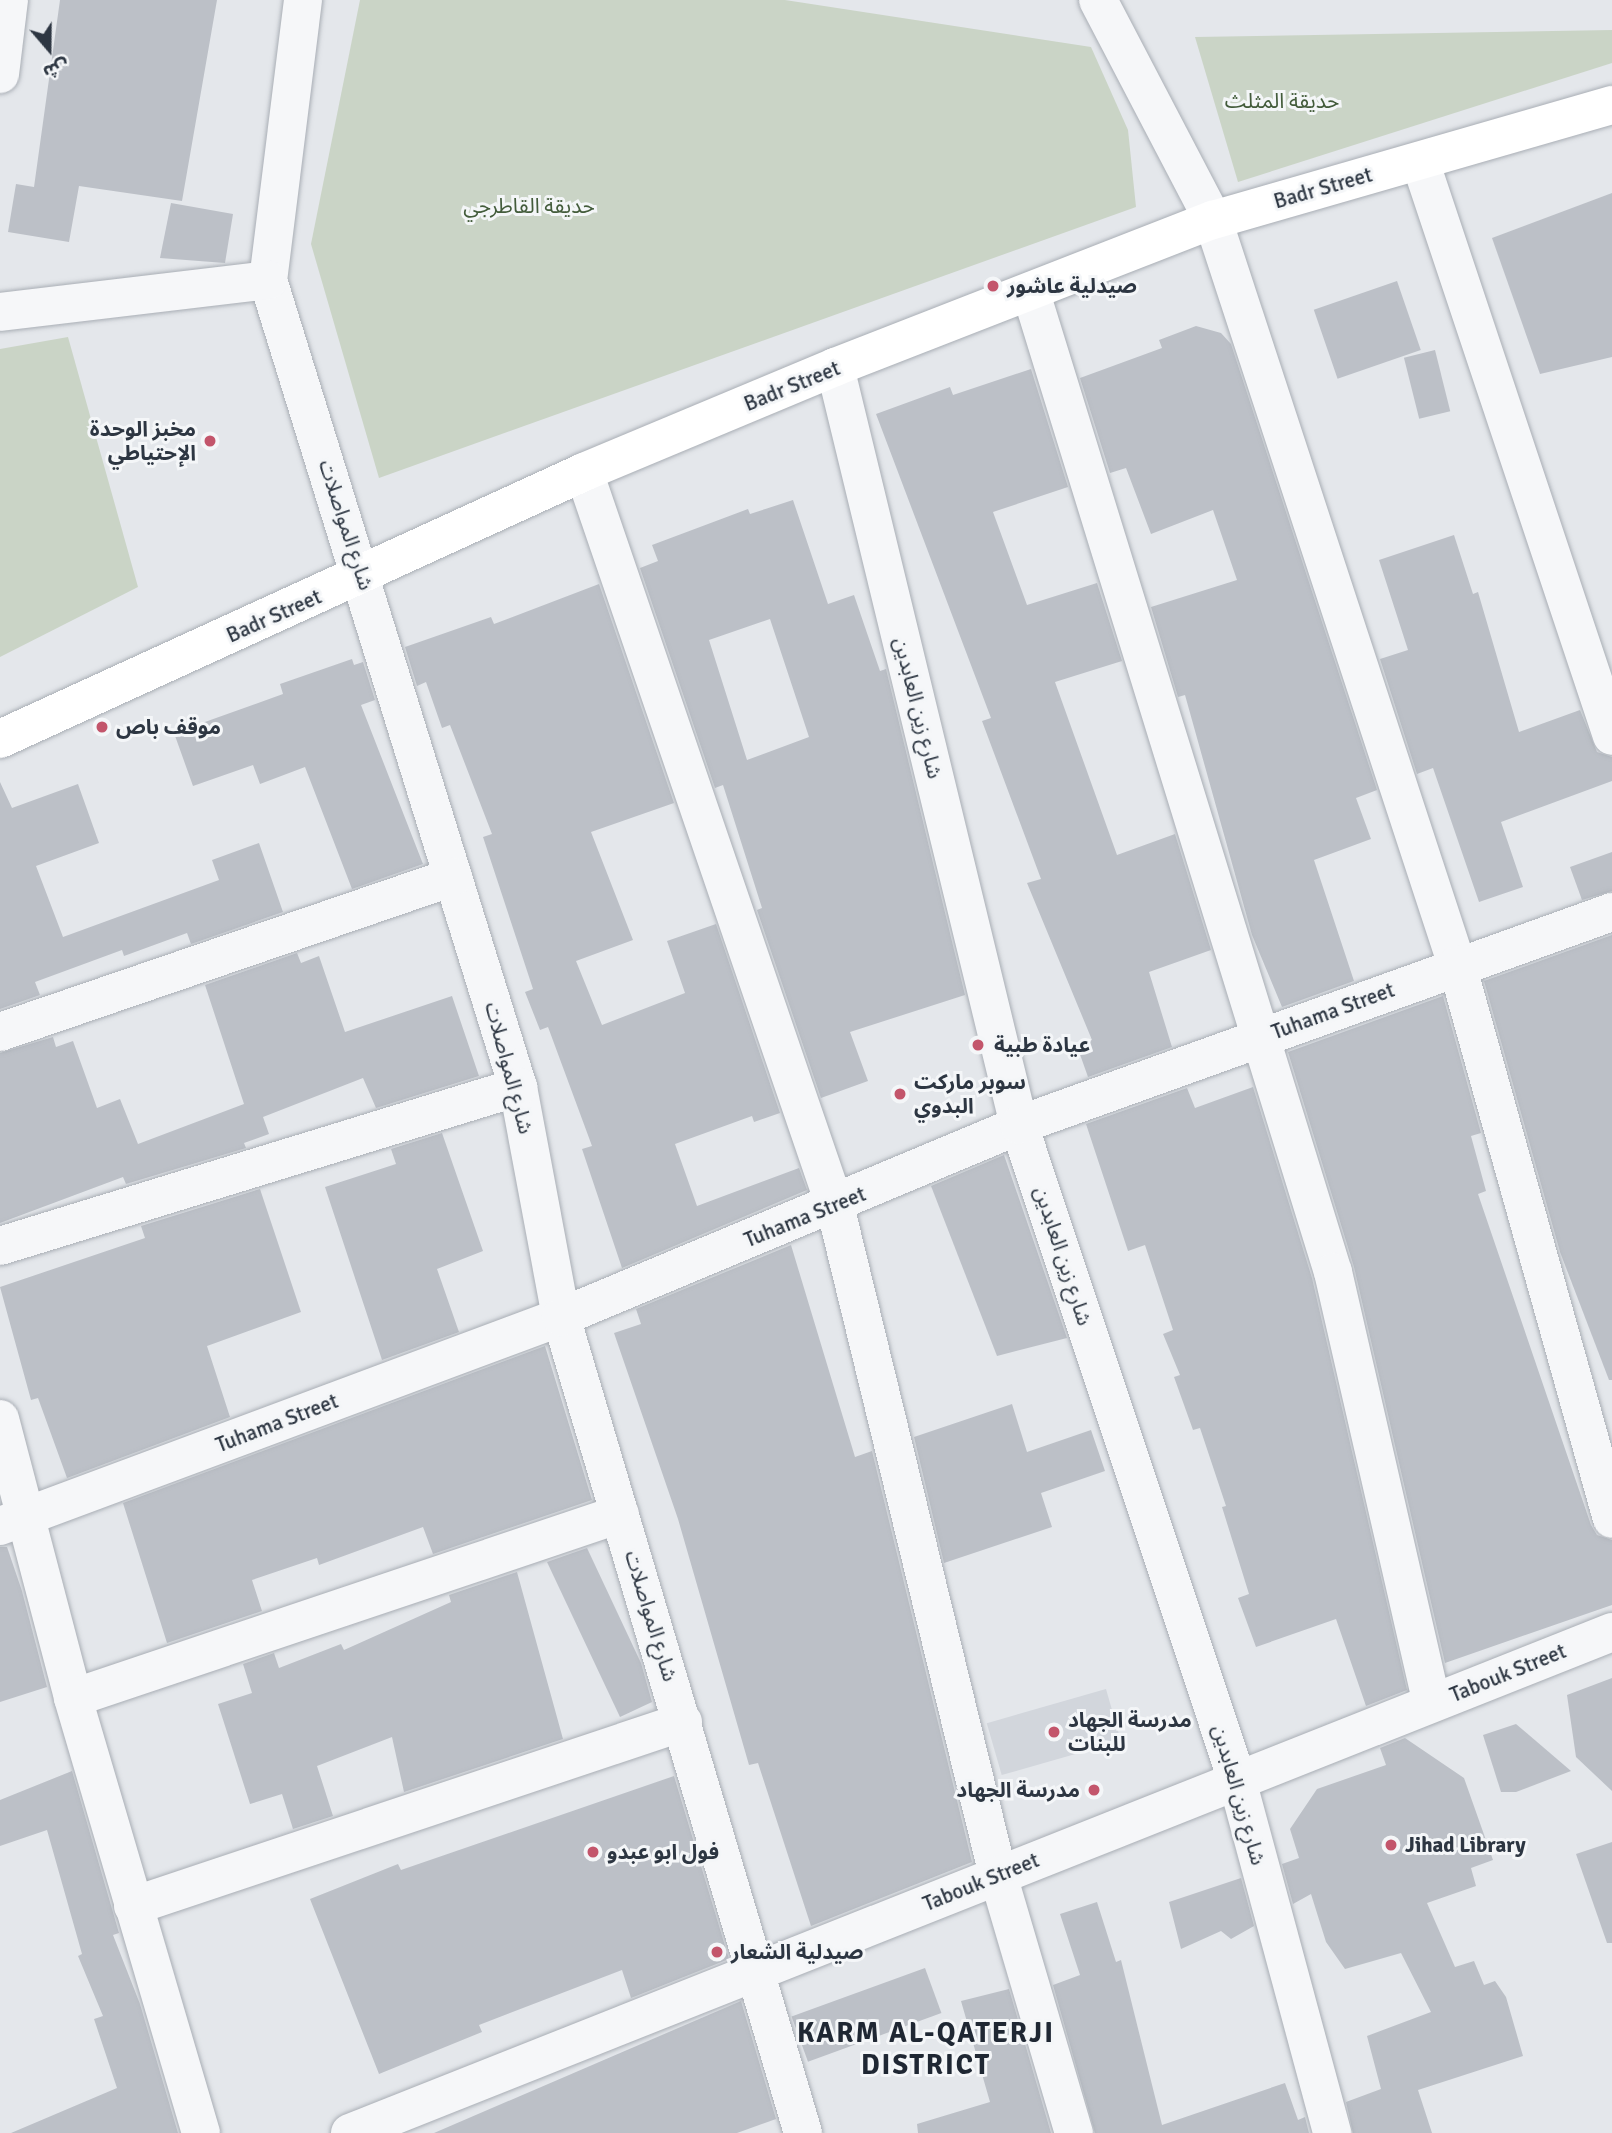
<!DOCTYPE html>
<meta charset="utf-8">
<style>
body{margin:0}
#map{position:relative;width:1612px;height:2133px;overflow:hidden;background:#e4e7eb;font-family:Signika,"Noto Sans Arabic",sans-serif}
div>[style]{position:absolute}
.built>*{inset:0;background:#d2d6dc;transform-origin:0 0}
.green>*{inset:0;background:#cad4c6}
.building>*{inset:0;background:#bcc0c7;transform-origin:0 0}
.roads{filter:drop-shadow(0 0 2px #a9aeb5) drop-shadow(0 0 2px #a9aeb5)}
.minor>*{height:38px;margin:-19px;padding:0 19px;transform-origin:19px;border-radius:19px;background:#f6f7f9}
.secondary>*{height:38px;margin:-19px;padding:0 19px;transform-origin:19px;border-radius:19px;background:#fff}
.dots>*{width:19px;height:19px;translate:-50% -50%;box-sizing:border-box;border:4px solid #f4f6f8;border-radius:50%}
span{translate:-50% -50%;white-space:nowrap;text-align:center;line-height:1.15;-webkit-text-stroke:6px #f4f6f8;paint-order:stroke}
.park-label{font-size:21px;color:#435c3b}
.street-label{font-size:21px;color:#2d3642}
.poi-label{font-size:21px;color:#2d3642;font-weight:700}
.left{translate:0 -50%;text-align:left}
.right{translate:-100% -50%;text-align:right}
.district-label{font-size:28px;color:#1f2733;font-weight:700;letter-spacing:2px}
.north{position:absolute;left:14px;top:14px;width:70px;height:70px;-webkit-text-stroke:5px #f4f6f8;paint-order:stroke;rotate:160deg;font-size:19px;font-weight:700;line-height:28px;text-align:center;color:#2d3642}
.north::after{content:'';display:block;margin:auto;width:24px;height:32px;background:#2d3642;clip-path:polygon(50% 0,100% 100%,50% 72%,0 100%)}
</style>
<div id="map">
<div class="built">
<div style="left:1106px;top:1689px;width:54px;height:124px;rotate:74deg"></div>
</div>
<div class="green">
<div style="clip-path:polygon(360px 0,785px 0,1091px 47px,1128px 130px,1136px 207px,379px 478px,311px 244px)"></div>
<div style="clip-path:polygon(1612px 30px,1612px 63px,1238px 182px,1195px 37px)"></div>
<div style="clip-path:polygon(68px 337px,138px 587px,0 657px,0 349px)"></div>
</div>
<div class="building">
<div style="clip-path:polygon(60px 0,217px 0,182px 201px,79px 186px,69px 242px,8px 232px,16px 184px,34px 187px)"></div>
<div style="clip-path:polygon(1612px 193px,1612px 357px,1540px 374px,1492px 238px)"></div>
<div style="clip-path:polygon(171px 203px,233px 214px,225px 263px,160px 258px)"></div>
<div style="left:1397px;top:281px;width:73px;height:88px;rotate:71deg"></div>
<div style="clip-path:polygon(1196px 326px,1221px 333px,1231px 344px,1377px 790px,1356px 798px,1371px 839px,1314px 860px,1354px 981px,1282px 1007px,1252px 935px,1185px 695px,1178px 697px,1151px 607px,1237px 580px,1213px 510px,1151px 534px,1126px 468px,1110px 473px,1080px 378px,1162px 348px,1159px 340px)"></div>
<div style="left:1435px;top:350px;width:63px;height:32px;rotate:76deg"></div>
<div style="clip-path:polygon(1031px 369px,1068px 487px,993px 512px,1027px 605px,1097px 583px,1122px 661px,1055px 682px,1117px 855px,1175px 834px,1211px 950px,1149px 972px,1172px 1047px,1088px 1077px,1077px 1046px,1092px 1040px,1027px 883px,1041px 879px,982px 721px,991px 718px,876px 414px,950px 387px,953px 395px)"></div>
<div style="clip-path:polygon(evenodd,793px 500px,828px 604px,854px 595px,880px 671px,886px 669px,965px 995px,850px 1032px,868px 1081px,821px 1098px,757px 910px,762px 908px,723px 785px,715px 788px,640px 568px,658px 561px,652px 545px,748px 509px,750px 514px,793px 500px,770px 619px,809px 737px,747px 760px,709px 640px,770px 619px)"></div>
<div style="clip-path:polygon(1454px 535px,1473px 594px,1478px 592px,1519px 732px,1580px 710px,1597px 752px,1612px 757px,1612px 781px,1501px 822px,1523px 887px,1479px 902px,1433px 768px,1417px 774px,1380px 659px,1408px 650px,1379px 560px)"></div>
<div style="clip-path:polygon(599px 584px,674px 803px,591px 832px,633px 940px,576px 961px,602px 1025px,685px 993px,667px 941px,716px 924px,780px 1113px,754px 1122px,752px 1116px,675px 1144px,697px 1206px,799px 1168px,807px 1190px,622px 1268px,582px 1149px,592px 1146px,548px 1027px,540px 1030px,525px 992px,533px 989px,483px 837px,492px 834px,450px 725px,442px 728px,426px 682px,417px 686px,405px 647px,491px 617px,494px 624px)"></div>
<div style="clip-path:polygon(352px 659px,354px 665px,363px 662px,375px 700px,361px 705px,423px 864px,352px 889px,305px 767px,260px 784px,253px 765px,193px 786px,174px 733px,283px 694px,280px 684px)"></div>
<div style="clip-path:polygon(0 782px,12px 808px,78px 784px,99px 843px,36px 866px,63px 937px,219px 880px,212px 860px,259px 843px,283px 912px,191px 944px,187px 933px,124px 956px,122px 950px,35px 982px,40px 995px,0 1009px)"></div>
<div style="clip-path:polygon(1612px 852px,1612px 891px,1582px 900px,1570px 867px)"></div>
<div style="clip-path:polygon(1612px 935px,1612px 1380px,1609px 1380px,1560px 1252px,1484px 981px)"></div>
<div style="clip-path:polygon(297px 953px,301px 963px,319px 956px,345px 1032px,452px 996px,479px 1076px,376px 1108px,363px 1078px,263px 1117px,269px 1134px,244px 1143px,246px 1148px,126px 1184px,123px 1177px,0 1223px,0 1053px,53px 1037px,56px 1047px,73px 1041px,97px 1108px,120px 1099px,138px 1144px,244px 1104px,205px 985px)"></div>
<div style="clip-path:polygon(1443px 996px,1481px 1133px,1471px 1136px,1486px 1191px,1478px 1194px,1591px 1525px,1597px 1535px,1612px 1540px,1612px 1605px,1445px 1663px,1354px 1267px,1288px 1052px)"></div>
<div style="clip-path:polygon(1253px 1087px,1312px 1278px,1407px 1690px,1366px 1706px,1336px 1619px,1256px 1647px,1238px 1598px,1249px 1594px,1222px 1507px,1226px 1506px,1200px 1428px,1193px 1430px,1174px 1377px,1180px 1375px,1163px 1334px,1173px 1330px,1145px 1245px,1128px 1251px,1086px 1124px,1187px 1088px,1195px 1108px)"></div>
<div style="clip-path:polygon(442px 1133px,483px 1251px,437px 1269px,459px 1332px,382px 1360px,325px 1187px,396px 1164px,391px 1149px)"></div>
<div style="clip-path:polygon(1004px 1155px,1067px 1338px,997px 1356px,931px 1186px)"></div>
<div style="clip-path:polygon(260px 1189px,301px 1312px,207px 1346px,230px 1417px,67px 1478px,38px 1398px,31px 1400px,0 1287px,145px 1238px,141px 1226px)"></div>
<div style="clip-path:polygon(791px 1245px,855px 1457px,872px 1451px,972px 1862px,811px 1926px,758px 1763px,749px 1765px,678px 1519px,614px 1333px,641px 1324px,636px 1309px)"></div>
<div style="clip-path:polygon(545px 1346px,592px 1500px,433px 1554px,423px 1527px,319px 1565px,317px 1558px,252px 1580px,262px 1611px,167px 1643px,123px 1503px)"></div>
<div style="clip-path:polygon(1012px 1404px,1027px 1452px,1091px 1430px,1105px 1471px,1041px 1493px,1052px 1527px,944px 1563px,914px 1437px)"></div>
<div style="clip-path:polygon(0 1547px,7px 1547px,22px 1591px,47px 1687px,0 1702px)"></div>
<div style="clip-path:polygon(587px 1548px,641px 1663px,652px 1702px,620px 1717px,547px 1562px)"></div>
<div style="clip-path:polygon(517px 1572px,563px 1739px,404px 1792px,392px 1737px,317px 1766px,333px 1816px,293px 1829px,282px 1794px,250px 1804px,218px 1704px,252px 1693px,243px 1664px,274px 1653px,279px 1668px,341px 1644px,344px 1650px,451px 1602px,449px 1595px)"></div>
<div style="clip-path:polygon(1612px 1678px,1612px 1791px,1576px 1757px,1567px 1695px)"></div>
<div style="clip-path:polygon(1516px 1724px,1571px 1771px,1516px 1792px,1501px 1792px,1483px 1735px)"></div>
<div style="clip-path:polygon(1405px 1738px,1464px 1778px,1493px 1860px,1471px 1868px,1476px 1886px,1427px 1903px,1455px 1967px,1474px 1961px,1484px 1985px,1495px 1981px,1506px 1997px,1523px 2056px,1418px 2090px,1432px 2133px,1353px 2133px,1346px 2102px,1381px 2089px,1367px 2036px,1431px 2012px,1401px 1953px,1345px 1969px,1326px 1942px,1311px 1894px,1293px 1904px,1282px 1864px,1299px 1858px,1290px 1829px,1317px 1789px,1386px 1765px,1380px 1748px)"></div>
<div style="clip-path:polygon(72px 1771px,119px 1933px,113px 1935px,140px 2004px,178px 2133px,11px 2133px,117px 2088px,94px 2019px,103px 2016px,78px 1956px,82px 1954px,47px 1830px,0 1846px,0 1800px)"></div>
<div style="clip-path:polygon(674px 1776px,729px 1959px,631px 1998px,622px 1970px,479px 2025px,482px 2032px,379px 2074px,310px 1899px,398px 1864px,401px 1870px)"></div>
<div style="clip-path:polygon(1612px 1842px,1612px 1943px,1607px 1943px,1576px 1854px)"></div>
<div style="clip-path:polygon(1241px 1878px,1254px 1926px,1231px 1939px,1221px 1931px,1181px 1949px,1169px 1902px)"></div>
<div style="clip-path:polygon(1097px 1902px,1116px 1962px,1121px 1960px,1162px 2125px,1285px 2083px,1298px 2120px,1305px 2117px,1309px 2133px,1095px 2133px,1053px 1985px,1080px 1975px,1060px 1914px)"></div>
<div style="left:925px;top:1968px;width:48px;height:142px;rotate:70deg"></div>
<div style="clip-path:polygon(1009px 1989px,1051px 2133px,918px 2133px,917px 2124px,990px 2102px,961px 2001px)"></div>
<div style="clip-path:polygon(741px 2001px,776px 2119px,737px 2133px,434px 2133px)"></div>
</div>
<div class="roads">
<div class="minor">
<div style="left:303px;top:0;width:282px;rotate:97.1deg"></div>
<div style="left:268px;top:280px;width:845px;rotate:72.79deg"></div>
<div style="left:518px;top:1087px;width:234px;rotate:79.4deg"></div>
<div style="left:561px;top:1317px;width:851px;rotate:73.48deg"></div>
<div style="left:1098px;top:0;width:248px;rotate:62.4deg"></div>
<div style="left:1213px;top:220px;width:784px;rotate:71.87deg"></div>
<div style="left:1457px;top:965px;width:575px;rotate:74.37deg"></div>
<div style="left:0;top:74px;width:75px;rotate:-83.1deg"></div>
<div style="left:1420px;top:161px;width:606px;rotate:71.54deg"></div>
<div style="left:1031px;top:293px;width:1025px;rotate:72.86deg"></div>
<div style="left:1333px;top:1272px;width:442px;rotate:77.1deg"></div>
<div style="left:0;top:312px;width:270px;rotate:-6.8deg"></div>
<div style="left:835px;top:367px;width:780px;rotate:76.36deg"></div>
<div style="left:1019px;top:1125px;width:690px;rotate:71.59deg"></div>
<div style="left:1237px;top:1780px;width:366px;rotate:74.9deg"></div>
<div style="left:584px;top:472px;width:776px;rotate:71.12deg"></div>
<div style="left:835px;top:1206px;width:689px;rotate:76.31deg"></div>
<div style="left:998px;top:1875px;width:269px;rotate:73.6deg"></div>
<div style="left:0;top:1032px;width:479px;rotate:-18.9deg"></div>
<div style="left:0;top:1246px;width:542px;rotate:-17.06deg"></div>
<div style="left:0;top:1419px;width:288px;rotate:75.3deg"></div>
<div style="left:73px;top:1698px;width:453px;rotate:73.6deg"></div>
<div style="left:0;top:1526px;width:599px;rotate:-20.43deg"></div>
<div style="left:561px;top:1317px;width:497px;rotate:-22.7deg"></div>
<div style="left:1019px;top:1125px;width:630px;rotate:-19.76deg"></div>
<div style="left:73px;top:1698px;width:577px;rotate:-18.59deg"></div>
<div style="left:133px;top:1906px;width:580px;rotate:-18.5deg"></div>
<div style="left:350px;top:2133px;width:1358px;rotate:-21.65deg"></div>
</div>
<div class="secondary">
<div style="left:0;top:739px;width:642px;rotate:-24.57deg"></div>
<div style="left:584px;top:472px;width:272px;rotate:-22.7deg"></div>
<div style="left:835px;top:367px;width:406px;rotate:-21.3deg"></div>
<div style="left:1213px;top:220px;width:415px;rotate:-16.1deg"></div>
</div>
</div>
<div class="dots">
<div style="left:993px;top:286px;background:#c3556b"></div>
<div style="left:210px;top:441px;background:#c3556b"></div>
<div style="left:102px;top:727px;background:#c3556b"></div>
<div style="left:978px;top:1045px;background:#c3556b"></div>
<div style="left:900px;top:1094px;background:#c3556b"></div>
<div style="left:1054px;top:1732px;background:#c3556b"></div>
<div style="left:1094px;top:1790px;background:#c3556b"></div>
<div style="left:1391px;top:1845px;background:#c3556b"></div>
<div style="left:593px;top:1852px;background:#c3556b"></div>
<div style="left:717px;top:1952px;background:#c3556b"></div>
</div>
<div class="park-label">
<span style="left:1282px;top:101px">حديقة المثلث</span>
<span style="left:529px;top:206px">حديقة القاطرجي</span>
</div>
<div class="street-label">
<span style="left:1323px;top:188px;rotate:-16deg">Badr Street</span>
<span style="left:792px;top:386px;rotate:-22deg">Badr Street</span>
<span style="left:346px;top:525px;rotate:72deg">شارع المواصلات</span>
<span style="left:274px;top:616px;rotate:-24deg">Badr Street</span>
<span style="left:918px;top:708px;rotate:76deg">شارع زين العابدين</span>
<span style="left:1333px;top:1011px;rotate:-20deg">Tuhama Street</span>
<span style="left:509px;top:1068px;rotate:75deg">شارع المواصلات</span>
<span style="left:805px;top:1217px;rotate:-22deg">Tuhama Street</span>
<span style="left:1063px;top:1256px;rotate:72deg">شارع زين العابدين</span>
<span style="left:277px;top:1423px;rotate:-21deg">Tuhama Street</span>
<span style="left:651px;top:1616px;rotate:73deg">شارع المواصلات</span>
<span style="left:1508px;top:1673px;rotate:-22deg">Tabouk Street</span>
<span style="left:1239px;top:1795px;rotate:74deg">شارع زين العابدين</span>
<span style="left:981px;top:1882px;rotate:-22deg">Tabouk Street</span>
</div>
<div class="poi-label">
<span class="left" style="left:1007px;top:286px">صيدلية عاشور</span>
<span class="right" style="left:196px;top:441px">مخبز الوحدة<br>الإحتياطي</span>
<span class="left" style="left:116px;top:727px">موقف باص</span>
<span class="left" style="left:994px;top:1045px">عيادة طبية</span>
<span class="left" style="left:914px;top:1094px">سوبر ماركت<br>البدوي</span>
<span class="left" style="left:1068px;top:1732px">مدرسة الجهاد<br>للبنات</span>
<span class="right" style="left:1080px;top:1790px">مدرسة الجهاد</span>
<span class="left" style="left:1405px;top:1845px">Jihad Library</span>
<span class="left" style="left:607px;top:1852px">فول ابو عبدو</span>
<span class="left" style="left:731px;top:1952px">صيدلية الشعار</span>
</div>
<div class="district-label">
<span style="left:926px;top:2049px">KARM AL-QATERJI<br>DISTRICT</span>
</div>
<div class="north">ش</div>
</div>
